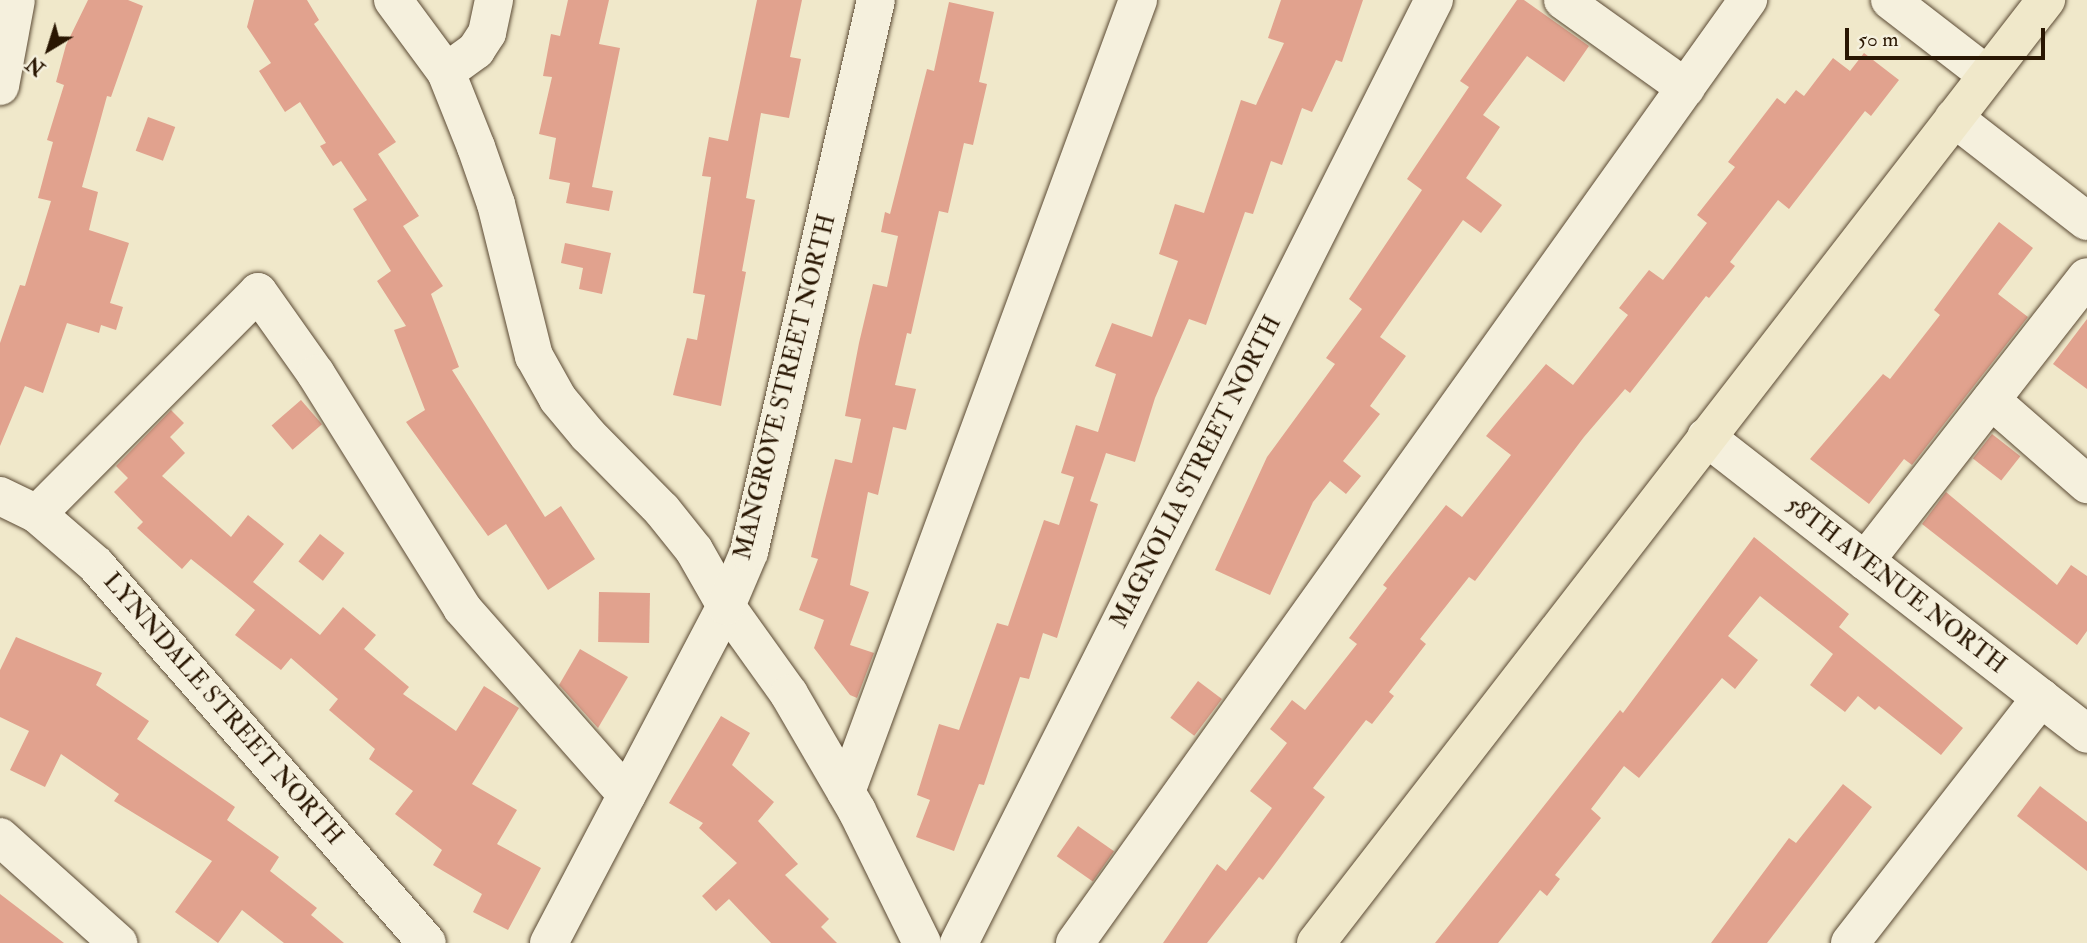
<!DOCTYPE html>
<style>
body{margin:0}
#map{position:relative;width:2087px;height:943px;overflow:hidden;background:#f0e8ca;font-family:"IM FELL Double Pica",serif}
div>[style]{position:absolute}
.building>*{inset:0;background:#e1a28e;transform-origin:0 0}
.roads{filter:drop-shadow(0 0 2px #5b4a34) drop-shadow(0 0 2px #5b4a34)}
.minor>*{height:38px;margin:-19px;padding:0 19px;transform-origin:19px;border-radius:19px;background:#f5f0dd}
.major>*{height:38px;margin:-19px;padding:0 19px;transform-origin:19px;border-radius:19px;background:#f0e8ca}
span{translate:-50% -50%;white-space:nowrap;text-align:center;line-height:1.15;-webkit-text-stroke:7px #f5f0dd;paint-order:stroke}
.street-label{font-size:24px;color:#291602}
.north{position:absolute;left:14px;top:14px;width:70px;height:70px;-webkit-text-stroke:5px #f5f0dd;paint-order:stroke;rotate:218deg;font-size:19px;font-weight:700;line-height:28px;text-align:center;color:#291602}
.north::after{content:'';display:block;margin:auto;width:24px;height:32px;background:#291602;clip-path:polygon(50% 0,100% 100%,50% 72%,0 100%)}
.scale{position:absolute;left:1845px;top:28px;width:200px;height:32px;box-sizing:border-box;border:4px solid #291602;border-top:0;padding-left:9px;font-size:21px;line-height:24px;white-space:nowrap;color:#291602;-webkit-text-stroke:5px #f5f0dd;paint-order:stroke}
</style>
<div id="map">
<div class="building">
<div style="clip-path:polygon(88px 0,128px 0,143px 6px,111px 97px,107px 96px,82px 187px,98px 192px,89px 230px,129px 243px,110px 303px,123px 307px,116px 330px,101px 325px,99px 333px,67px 323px,43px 393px,25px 386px,0 446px,0 343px,20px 285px,25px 286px,51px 201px,38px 198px,53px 142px,47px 140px,64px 85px,56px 82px,66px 45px)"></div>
<div style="clip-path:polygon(254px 0,307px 0,319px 20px,314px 24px,396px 142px,378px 154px,419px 216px,403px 226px,443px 286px,431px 294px,459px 367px,452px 370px,545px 517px,561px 506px,595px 559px,548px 590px,506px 524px,488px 536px,406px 422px,425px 410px,394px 330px,406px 326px,377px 281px,391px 271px,353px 209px,367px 200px,341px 161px,333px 166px,320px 146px,326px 143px,300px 102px,285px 112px,259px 71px,271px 63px,247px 27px)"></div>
<div style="clip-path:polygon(568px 0,609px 0,599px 44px,620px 48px,592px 187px,613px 191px,609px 211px,566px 203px,570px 183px,549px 179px,556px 138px,539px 134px,552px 77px,543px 76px,551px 34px,560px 36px)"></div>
<div style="clip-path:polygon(757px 0,802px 0,790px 57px,801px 59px,789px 118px,761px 113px,746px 198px,755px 200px,742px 271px,746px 272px,721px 406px,673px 395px,687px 338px,697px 340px,705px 295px,693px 293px,711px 177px,702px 176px,709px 137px,728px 141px)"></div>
<div style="clip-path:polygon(1281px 0,1363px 0,1342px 62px,1336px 60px,1312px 112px,1302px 108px,1282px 165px,1271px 161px,1253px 214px,1245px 212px,1206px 325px,1189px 319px,1155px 398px,1135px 462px,1106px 453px,1090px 501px,1098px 504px,1057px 638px,1043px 633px,1029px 679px,1020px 677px,984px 785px,979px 784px,954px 851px,916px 837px,930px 800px,917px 795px,939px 724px,959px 730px,997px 623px,1008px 626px,1044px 520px,1059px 525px,1074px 477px,1061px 473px,1076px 425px,1098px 432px,1116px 374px,1095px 366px,1112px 323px,1152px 337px,1178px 261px,1159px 254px,1175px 204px,1204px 213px,1241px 100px,1256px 105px,1284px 43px,1268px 38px)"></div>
<div style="clip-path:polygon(1517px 0,1524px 0,1589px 46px,1564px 82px,1527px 56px,1483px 115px,1500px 127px,1466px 178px,1502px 205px,1481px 233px,1463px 220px,1380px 337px,1406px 356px,1370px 406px,1380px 414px,1343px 461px,1361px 476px,1346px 494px,1330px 481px,1313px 502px,1270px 595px,1215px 570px,1267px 457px,1335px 364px,1326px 358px,1362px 309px,1349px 299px,1422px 190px,1407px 179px,1469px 87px,1460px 81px)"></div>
<div style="clip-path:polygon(949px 2px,994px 12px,979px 82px,987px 84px,973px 145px,964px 143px,948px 213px,939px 211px,911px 334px,907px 333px,895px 385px,916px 389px,906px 430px,893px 427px,878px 495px,868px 492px,850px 585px,869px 592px,850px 645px,874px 653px,857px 698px,850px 695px,814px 648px,824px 620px,799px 610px,818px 559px,811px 557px,835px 459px,852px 463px,861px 419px,845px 416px,859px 343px,873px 284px,887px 287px,898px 236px,881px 232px,885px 212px,890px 214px,927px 69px,934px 71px)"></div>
<div style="clip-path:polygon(1864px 53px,1899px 80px,1871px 116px,1865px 111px,1789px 209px,1778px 200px,1730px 262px,1735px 266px,1709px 298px,1706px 296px,1630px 393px,1625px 389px,1584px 437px,1475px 581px,1469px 577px,1420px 639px,1426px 644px,1389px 692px,1394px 696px,1372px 724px,1366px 720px,1313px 788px,1325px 797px,1263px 880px,1259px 877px,1207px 943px,1163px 943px,1217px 864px,1226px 871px,1272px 808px,1250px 791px,1287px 743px,1270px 729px,1292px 700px,1305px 710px,1357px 644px,1349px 638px,1387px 588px,1383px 585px,1446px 505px,1462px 517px,1511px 455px,1486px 436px,1499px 420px,1546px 364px,1573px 385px,1628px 315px,1619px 308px,1649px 270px,1663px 280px,1707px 223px,1697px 215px,1735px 167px,1728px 162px,1777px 98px,1785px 104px,1796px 90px,1804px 96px,1833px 58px,1850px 71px)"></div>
<div style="left:148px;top:117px;width:29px;height:36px;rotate:20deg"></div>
<div style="clip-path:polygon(1999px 222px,2033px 248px,1998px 294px,2028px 317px,1912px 465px,1904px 459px,1869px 504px,1810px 459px,1883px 374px,1890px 379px,1940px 315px,1934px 310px)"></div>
<div style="clip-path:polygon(565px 243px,611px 253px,602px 294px,579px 289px,583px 268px,561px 263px)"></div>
<div style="clip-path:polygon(2087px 319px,2087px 389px,2053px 364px)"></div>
<div style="left:301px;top:400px;width:32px;height:39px;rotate:49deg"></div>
<div style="clip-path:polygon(171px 410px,184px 423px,170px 437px,185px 453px,162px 476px,231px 537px,248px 515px,284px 544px,253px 582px,320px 635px,343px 607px,376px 635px,364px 649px,409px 687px,403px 694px,456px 731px,484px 686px,519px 708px,472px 784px,517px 810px,497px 844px,541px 868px,508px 930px,473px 912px,482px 894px,433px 865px,442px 850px,395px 814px,413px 791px,369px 759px,375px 749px,329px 710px,338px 699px,291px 658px,281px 670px,235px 635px,255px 610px,191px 559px,182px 569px,137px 528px,143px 522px,114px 492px,128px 478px,116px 466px)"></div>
<div style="left:1992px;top:434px;width:36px;height:31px;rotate:38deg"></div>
<div style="clip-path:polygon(1946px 492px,2057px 585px,2071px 565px,2087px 576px,2087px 631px,2077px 645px,1922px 524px)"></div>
<div style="left:320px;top:534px;width:31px;height:35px;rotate:38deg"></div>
<div style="clip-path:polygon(1754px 537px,1849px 614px,1839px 627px,1963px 728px,1941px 755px,1879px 706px,1875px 710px,1858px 696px,1845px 712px,1810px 685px,1833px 654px,1760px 596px,1728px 636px,1758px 660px,1735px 689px,1722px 678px,1639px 778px,1624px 766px,1591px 809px,1601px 818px,1555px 875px,1560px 879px,1547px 896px,1540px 890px,1498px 943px,1435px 943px,1620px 710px,1623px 713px)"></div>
<div style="left:599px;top:592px;width:51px;height:50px;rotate:1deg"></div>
<div style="clip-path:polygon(16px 637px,102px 673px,96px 685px,149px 721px,137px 739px,235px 807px,227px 820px,279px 857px,270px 871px,317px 908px,311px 915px,344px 943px,284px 943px,242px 910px,218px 943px,175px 912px,212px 861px,114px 801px,119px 794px,61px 754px,45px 787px,10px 770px,29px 731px,0 717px,0 670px)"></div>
<div style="clip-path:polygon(580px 649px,628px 677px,598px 728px,559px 685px)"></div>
<div style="left:1198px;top:681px;width:30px;height:46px;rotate:37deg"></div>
<div style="clip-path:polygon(721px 716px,750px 733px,732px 765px,774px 802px,758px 821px,798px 864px,785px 875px,829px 919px,821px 927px,837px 943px,771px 943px,729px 899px,716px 911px,702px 896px,737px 863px,699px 828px,703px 823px,669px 803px)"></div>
<div style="clip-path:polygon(1843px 784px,1872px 807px,1767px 943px,1711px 943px,1789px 838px,1796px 843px)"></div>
<div style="clip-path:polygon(2040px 786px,2087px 822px,2087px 871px,2017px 816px)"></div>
<div style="left:1078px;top:826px;width:44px;height:37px;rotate:35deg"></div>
<div style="clip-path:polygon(0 894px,64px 943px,0 943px)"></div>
</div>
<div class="roads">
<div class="minor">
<div style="left:393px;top:0;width:89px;rotate:53.6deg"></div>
<div style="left:446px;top:72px;width:81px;rotate:68.2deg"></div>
<div style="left:476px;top:147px;width:60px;rotate:70.7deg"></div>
<div style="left:496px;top:204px;width:157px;rotate:76deg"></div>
<div style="left:534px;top:356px;width:49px;rotate:60.8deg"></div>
<div style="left:558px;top:399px;width:47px;rotate:50.2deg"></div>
<div style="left:588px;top:435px;width:105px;rotate:45.4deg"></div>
<div style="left:662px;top:510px;width:51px;rotate:51.3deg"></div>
<div style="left:694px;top:550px;width:64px;rotate:60.3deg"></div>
<div style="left:726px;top:606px;width:108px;rotate:54.4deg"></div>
<div style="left:789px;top:694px;width:135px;rotate:59.8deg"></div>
<div style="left:857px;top:811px;width:147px;rotate:63.8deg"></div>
<div style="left:1563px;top:0;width:151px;rotate:35.6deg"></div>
<div style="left:1890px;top:0;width:123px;rotate:37.7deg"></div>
<div style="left:446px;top:72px;width:37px;rotate:-36deg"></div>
<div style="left:476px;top:50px;width:20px;rotate:-57deg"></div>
<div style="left:487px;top:33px;width:34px;rotate:-78deg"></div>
<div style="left:0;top:86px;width:87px;rotate:-79.5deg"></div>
<div style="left:1954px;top:118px;width:168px;rotate:37.8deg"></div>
<div style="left:1991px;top:400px;width:128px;rotate:41.2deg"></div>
<div style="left:1706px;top:437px;width:483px;rotate:37.9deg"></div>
<div style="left:0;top:496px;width:41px;rotate:25.9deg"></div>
<div style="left:37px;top:514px;width:78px;rotate:40.8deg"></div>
<div style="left:96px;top:565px;width:502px;rotate:48.79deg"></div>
<div style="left:37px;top:514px;width:313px;rotate:-45.1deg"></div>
<div style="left:258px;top:292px;width:100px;rotate:54.7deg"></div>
<div style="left:316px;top:374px;width:276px;rotate:58deg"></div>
<div style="left:462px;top:608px;width:249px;rotate:48.6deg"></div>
<div style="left:1865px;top:561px;width:360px;rotate:-52deg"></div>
<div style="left:846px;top:792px;width:844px;rotate:-69.76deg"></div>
<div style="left:0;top:837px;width:159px;rotate:41.9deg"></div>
<div style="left:549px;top:943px;width:381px;rotate:-62.3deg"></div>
<div style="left:726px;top:606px;width:59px;rotate:-66.9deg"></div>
<div style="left:749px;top:552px;width:566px;rotate:-77.04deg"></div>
<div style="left:959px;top:943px;width:1056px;rotate:-63.27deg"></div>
<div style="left:1075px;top:943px;width:1159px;rotate:-54.49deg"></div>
<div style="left:1850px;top:943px;width:311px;rotate:-52.1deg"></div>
</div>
<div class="major">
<div style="left:1316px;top:943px;width:1193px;rotate:-52.26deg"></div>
</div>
</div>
<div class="street-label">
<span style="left:785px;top:387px;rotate:-76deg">MANGROVE STREET NORTH</span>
<span style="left:1196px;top:472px;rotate:-63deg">MAGNOLIA STREET NORTH</span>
<span style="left:1896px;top:585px;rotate:38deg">58TH AVENUE NORTH</span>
<span style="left:223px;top:709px;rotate:49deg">LYNNDALE STREET NORTH</span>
</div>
<div class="north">N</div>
<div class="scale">50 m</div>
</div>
